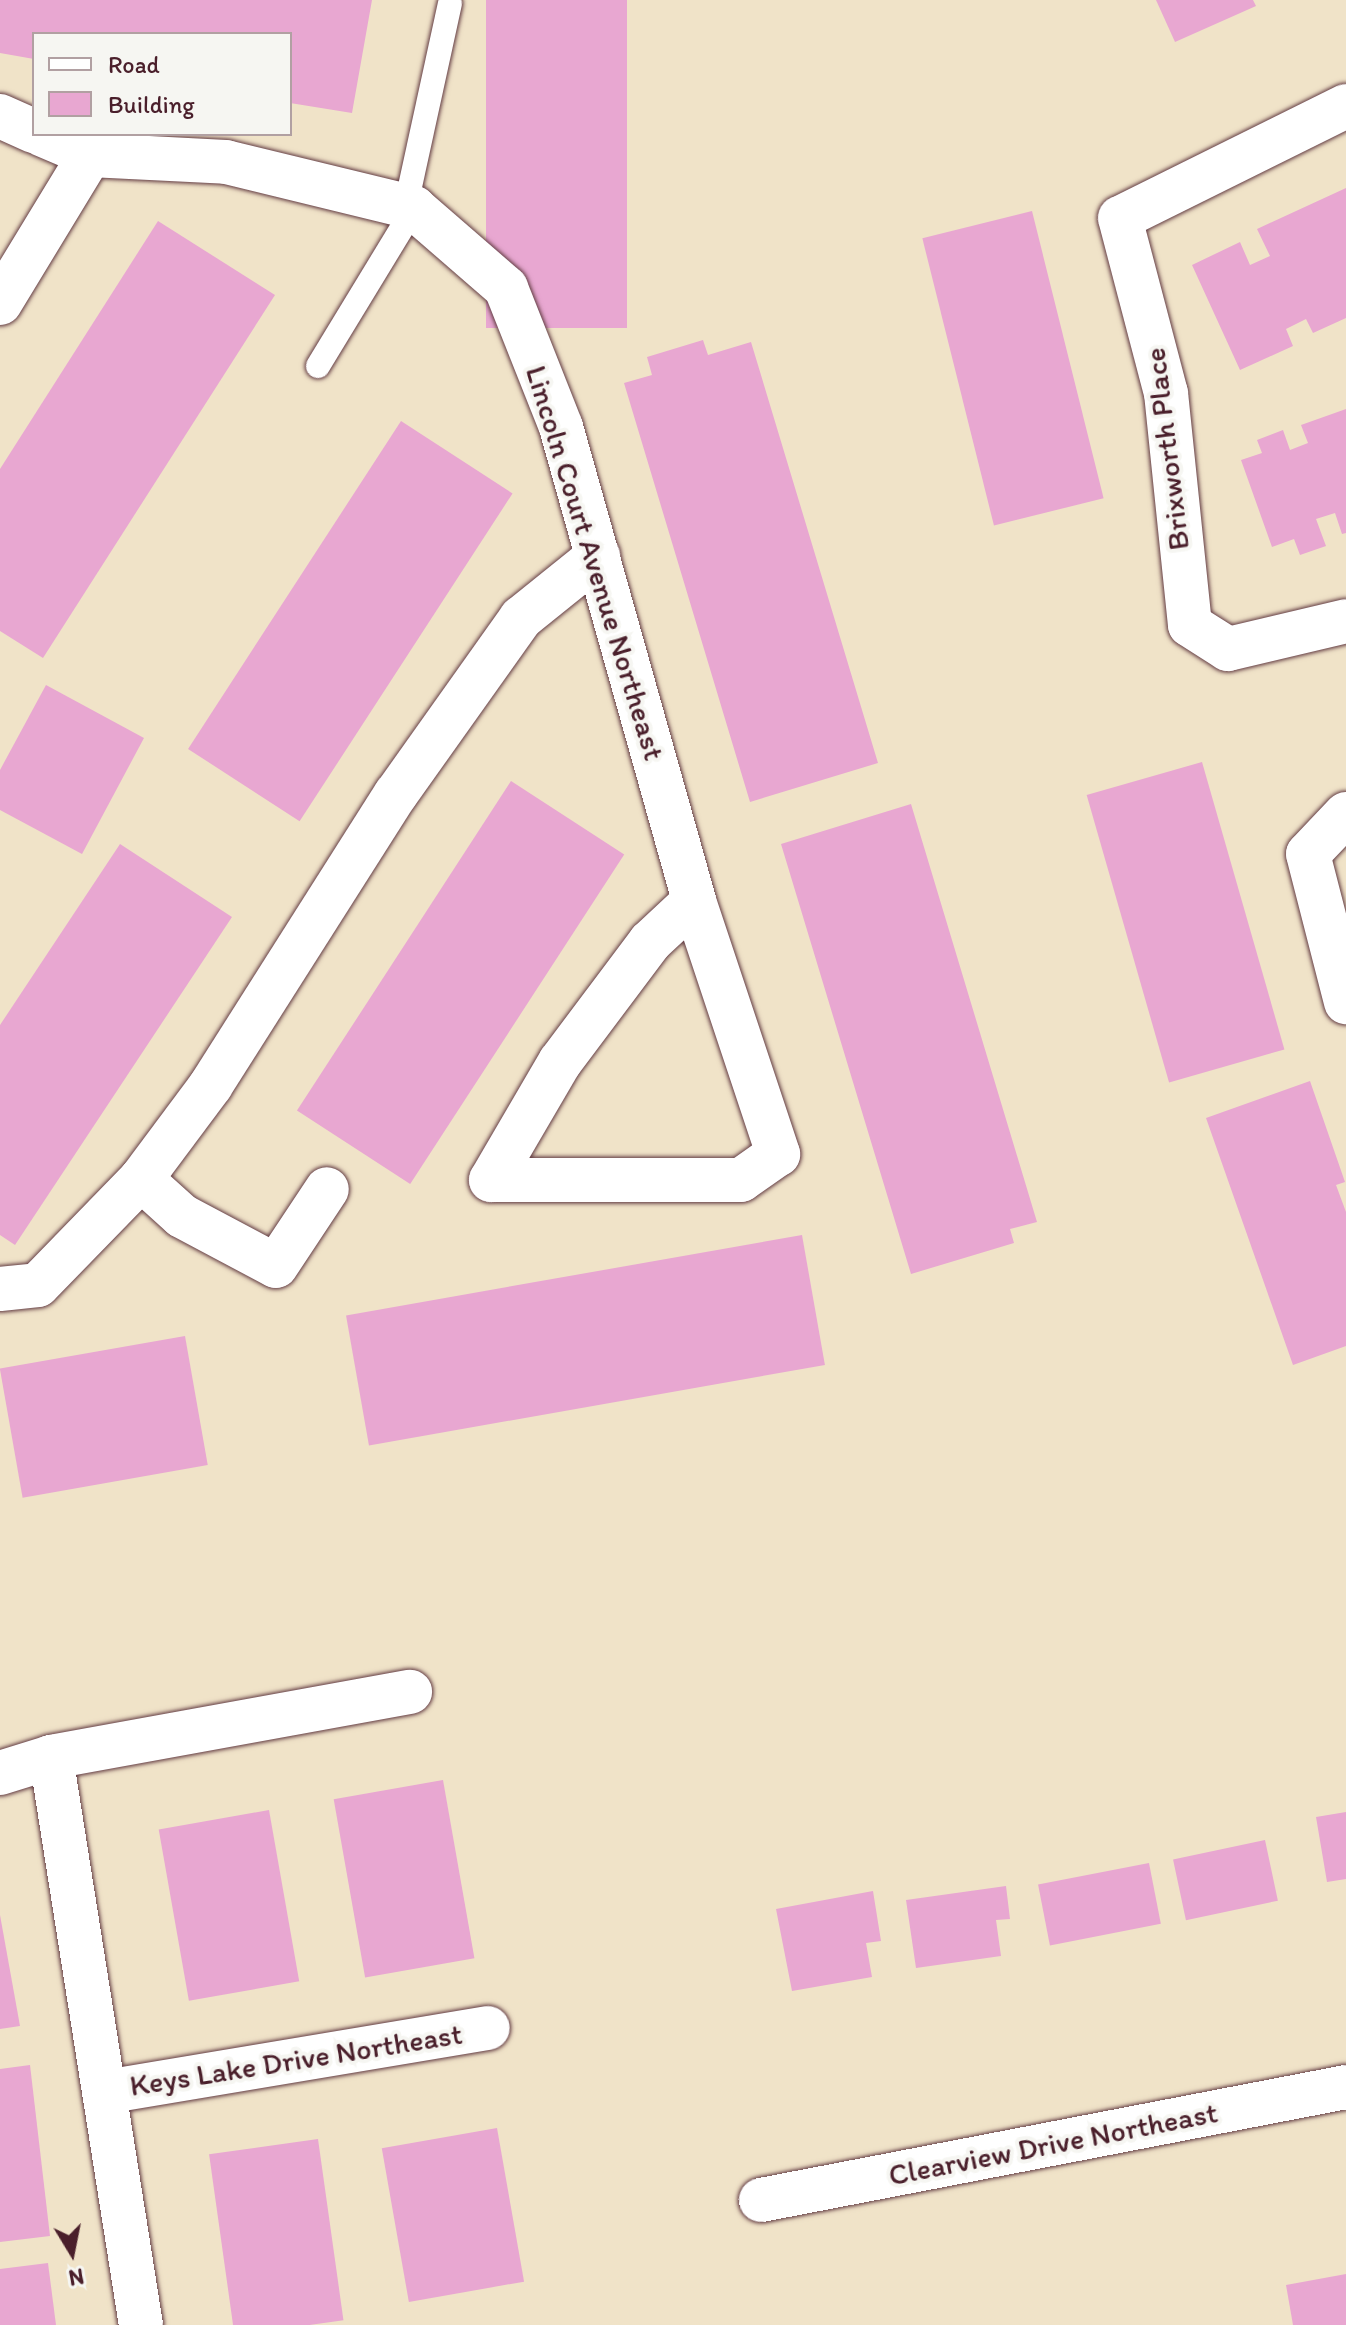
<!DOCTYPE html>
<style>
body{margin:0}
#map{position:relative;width:1346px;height:2325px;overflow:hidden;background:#f0e3c8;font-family:Itim,sans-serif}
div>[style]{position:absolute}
.building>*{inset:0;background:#e8a7d1;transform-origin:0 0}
.roads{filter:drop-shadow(0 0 2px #633c43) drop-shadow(0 0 2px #633c43)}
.lane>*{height:24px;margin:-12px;padding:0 12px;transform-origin:12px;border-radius:12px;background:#fff}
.street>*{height:44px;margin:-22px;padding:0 22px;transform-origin:22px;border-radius:22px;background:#fff}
span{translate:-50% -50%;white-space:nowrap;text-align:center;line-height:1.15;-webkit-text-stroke:8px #f6f6f2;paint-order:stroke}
.street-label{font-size:30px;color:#4a1f2b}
.legend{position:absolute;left:32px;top:32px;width:260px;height:104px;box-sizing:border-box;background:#f6f6f2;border:2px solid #b1a0a2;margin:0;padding:10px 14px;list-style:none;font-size:24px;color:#4a1f2b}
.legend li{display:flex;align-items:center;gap:16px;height:40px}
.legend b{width:40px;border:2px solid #b1a0a2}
.north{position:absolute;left:32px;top:2213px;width:80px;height:80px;-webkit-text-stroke:6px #f6f6f2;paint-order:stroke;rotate:170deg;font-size:22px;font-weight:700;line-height:32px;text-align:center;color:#4a1f2b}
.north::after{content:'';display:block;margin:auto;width:28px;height:36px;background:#4a1f2b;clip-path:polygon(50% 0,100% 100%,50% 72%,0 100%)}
</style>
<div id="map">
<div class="building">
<div style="clip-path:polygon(0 0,372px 0,352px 113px,290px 103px,290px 34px,34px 34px,34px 59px,0 53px)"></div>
<div style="left:486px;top:0;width:141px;height:328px"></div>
<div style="clip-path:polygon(1156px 0,1253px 0,1256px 6px,1175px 42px)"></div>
<div style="clip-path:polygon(1346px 188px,1346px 318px,1313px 333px,1306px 319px,1286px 329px,1293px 346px,1240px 370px,1192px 265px,1240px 242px,1250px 265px,1270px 256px,1257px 229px)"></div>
<div style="left:1032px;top:211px;width:296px;height:113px;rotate:76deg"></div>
<div style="clip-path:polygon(158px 221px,275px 295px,43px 658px,0 631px,0 469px)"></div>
<div style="clip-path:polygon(703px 340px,708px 355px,751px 342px,878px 763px,750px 802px,624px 383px,652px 375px,647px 357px)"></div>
<div style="clip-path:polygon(1346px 409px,1346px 533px,1342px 534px,1335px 513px,1316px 519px,1326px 546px,1300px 555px,1294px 539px,1272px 547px,1241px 460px,1262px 453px,1257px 440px,1283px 430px,1290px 450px,1308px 443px,1301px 425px)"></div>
<div style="left:401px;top:421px;width:133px;height:391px;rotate:33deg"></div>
<div style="clip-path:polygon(46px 685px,144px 738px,82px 854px,0 810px,0 770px)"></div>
<div style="left:1202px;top:762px;width:299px;height:120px;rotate:74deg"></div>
<div style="left:511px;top:781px;width:135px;height:393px;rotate:33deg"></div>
<div style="clip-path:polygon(911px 804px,1037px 1222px,1010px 1229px,1014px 1243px,911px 1274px,781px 844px)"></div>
<div style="clip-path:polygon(120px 844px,232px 917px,15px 1245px,0 1235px,0 1025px)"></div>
<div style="clip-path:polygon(1310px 1081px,1345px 1182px,1336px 1185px,1346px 1212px,1346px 1346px,1293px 1365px,1206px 1118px)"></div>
<div style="left:802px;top:1235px;width:132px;height:463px;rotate:80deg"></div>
<div style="left:185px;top:1336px;width:131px;height:188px;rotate:80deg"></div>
<div style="left:443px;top:1780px;width:181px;height:111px;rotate:80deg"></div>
<div style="left:269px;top:1810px;width:174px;height:112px;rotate:80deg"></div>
<div style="clip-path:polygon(1346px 1812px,1346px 1879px,1327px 1882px,1316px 1817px)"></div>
<div style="left:1265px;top:1840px;width:62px;height:94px;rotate:78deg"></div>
<div style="left:1149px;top:1863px;width:62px;height:113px;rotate:79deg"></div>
<div style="clip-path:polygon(1006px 1886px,1010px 1919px,996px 1920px,1001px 1956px,916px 1968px,906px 1900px)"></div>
<div style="clip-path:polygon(873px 1891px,881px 1941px,866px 1943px,872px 1977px,792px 1991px,776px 1909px)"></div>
<div style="clip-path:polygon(0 1915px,20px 2026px,0 2029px)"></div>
<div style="clip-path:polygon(30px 2065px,50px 2236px,0 2242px,0 2069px)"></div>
<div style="left:497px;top:2128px;width:156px;height:117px;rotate:80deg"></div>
<div style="left:318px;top:2139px;width:183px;height:110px;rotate:82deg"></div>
<div style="clip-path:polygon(48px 2263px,56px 2325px,0 2325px,0 2269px)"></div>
<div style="clip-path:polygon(1346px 2274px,1346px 2325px,1293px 2325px,1286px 2285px)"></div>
</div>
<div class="roads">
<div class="lane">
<div style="left:406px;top:205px;width:206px;rotate:-77.7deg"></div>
<div style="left:318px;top:366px;width:185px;rotate:-58.7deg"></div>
</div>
<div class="street">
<div style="left:1346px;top:106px;width:252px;rotate:153.6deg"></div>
<div style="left:1120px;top:218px;width:181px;rotate:75.3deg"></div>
<div style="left:1166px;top:393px;width:233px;rotate:84.1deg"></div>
<div style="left:1190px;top:625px;width:45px;rotate:32.3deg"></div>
<div style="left:1228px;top:649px;width:121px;rotate:-13.3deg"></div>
<div style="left:0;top:116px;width:37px;rotate:24deg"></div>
<div style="left:41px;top:134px;width:53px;rotate:23.2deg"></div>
<div style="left:0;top:303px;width:173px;rotate:-58.7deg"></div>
<div style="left:90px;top:155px;width:136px;rotate:2.9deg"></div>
<div style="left:226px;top:162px;width:194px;rotate:13.7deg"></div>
<div style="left:414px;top:208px;width:122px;rotate:41deg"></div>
<div style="left:506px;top:288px;width:149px;rotate:68.4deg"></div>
<div style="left:561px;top:427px;width:492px;rotate:74.3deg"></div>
<div style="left:694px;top:901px;width:267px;rotate:71.6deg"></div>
<div style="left:778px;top:1154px;width:45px;rotate:144.9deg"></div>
<div style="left:741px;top:1180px;width:250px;rotate:180deg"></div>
<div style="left:1346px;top:814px;width:55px;rotate:133.5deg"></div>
<div style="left:1308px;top:854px;width:153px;rotate:75.6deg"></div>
<div style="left:141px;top:1179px;width:55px;rotate:42.1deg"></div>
<div style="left:182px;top:1216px;width:106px;rotate:28deg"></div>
<div style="left:276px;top:1266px;width:92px;rotate:-56.5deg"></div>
<div style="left:491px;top:1180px;width:137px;rotate:-59.7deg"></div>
<div style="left:560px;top:1062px;width:150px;rotate:-53.1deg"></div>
<div style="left:650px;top:942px;width:60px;rotate:-43deg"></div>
<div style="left:0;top:1289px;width:38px;rotate:-6deg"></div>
<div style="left:38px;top:1285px;width:148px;rotate:-45.8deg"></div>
<div style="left:141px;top:1179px;width:117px;rotate:-53.3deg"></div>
<div style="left:211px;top:1085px;width:345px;rotate:-57.6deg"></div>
<div style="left:396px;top:794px;width:216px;rotate:-54.6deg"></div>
<div style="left:521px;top:618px;width:99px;rotate:-38.8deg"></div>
<div style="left:51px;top:1757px;width:365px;rotate:-10.3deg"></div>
<div style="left:0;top:1773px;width:53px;rotate:-17.4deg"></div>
<div style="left:51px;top:1757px;width:575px;rotate:81deg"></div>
<div style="left:105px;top:2092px;width:388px;rotate:-9.5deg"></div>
<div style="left:761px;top:2200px;width:596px;rotate:-10.93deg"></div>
</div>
</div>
<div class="street-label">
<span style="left:1167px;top:449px;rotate:-97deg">Brixworth Place</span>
<span style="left:595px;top:563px;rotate:73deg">Lincoln Court Avenue Northeast</span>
<span style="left:296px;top:2060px;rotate:-9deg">Keys Lake Drive Northeast</span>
<span style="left:1053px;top:2144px;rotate:-11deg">Clearview Drive Northeast</span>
</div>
<ul class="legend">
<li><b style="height:10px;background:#fff"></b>Road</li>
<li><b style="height:22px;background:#e8a7d1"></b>Building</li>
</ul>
<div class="north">N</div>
</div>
